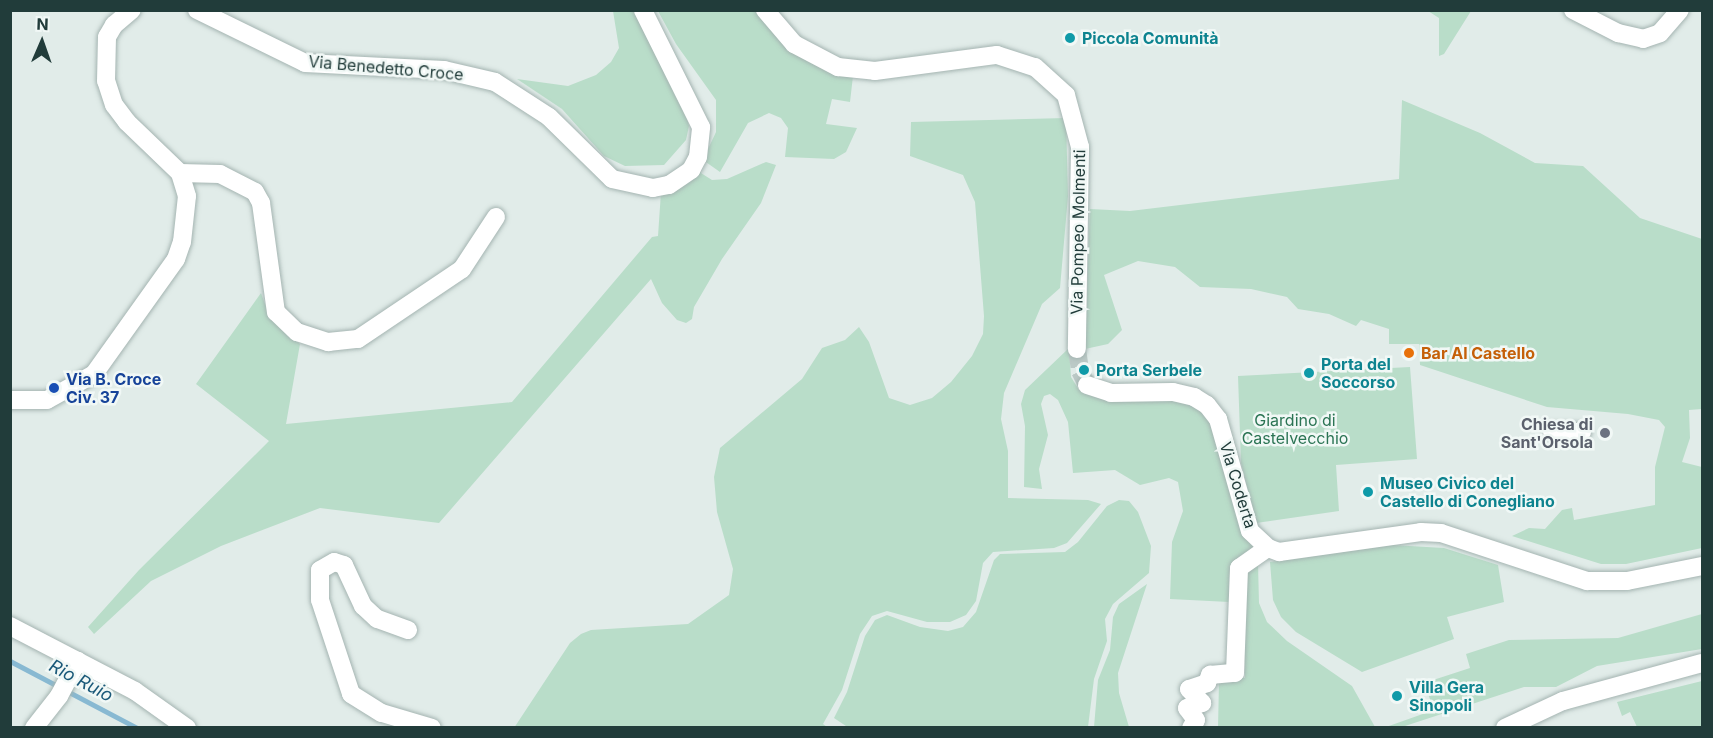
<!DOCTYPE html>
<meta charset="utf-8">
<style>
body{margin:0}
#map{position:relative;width:1713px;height:738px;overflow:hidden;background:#e1ece9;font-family:Inter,sans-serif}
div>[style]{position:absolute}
.green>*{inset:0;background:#b9ddc9}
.stream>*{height:5px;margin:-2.5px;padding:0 2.5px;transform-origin:2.5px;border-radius:2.5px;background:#88b9d2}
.street-tunnel>*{height:18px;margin-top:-9px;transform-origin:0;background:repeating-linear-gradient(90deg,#bbc9c6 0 18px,transparent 0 27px)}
.roads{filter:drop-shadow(0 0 2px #a4b4b1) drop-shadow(0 0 2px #a4b4b1)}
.street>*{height:18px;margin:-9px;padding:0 9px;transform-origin:9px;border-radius:9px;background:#fff}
.secondary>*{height:18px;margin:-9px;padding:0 9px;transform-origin:9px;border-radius:9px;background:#fff}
.dots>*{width:16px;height:16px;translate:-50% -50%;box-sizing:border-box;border:3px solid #f1f8f6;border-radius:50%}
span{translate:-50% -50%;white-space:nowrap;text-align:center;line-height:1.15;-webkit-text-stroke:5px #f1f8f6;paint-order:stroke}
.culture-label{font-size:16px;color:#0d838f;font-weight:700}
.left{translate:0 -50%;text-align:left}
.street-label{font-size:16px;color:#213c3a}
.food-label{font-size:16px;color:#c56008;font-weight:700}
.transit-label{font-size:16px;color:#164399;font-weight:700}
.park-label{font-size:16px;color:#2b7454}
.worship-label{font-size:16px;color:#5b616d;font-weight:700}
.right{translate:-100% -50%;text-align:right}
.water-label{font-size:18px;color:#1b5979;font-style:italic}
.frame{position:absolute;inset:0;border:12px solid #213c3a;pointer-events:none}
.north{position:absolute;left:12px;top:12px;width:60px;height:60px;-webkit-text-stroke:4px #f1f8f6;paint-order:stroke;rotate:2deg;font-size:16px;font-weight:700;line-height:24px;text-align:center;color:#213c3a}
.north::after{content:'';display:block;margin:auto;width:21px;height:27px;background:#213c3a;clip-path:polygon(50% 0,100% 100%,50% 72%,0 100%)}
</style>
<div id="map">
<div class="green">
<div style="clip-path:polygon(613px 11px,633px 11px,685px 110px,689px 126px,686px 140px,664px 165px,625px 166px,604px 156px,562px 109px,517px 79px,568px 86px,596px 75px,611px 62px,619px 48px)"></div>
<div style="clip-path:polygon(658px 11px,756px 11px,853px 76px,850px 102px,832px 99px,826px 124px,857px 128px,846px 152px,834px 159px,785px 157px,788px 128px,781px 118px,769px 113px,748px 123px,720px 172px,703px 160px,716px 132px,716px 100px,676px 44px)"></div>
<div style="clip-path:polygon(1428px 11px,1471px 11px,1444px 54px,1439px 56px,1439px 18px)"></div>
<div style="clip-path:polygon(1402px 100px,1480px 133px,1535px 163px,1583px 166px,1640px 218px,1702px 239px,1702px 409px,1689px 410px,1690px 438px,1682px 462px,1702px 467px,1702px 548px,1626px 564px,1601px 564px,1512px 536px,1529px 528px,1545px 529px,1562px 510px,1572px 508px,1574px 520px,1655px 505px,1655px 467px,1665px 427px,1659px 420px,1628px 414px,1547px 407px,1420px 365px,1419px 344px,1389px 344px,1389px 329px,1361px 320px,1356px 326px,1329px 314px,1298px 309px,1287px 297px,1251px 289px,1200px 287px,1175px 267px,1138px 261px,1104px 275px,1122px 330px,1108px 344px,1085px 349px,1090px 209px,1130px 211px,1399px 179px)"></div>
<div style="clip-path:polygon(1066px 118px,1068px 196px,1060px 288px,1042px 304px,1004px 393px,1001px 419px,1008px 451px,1008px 498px,1088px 500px,1101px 504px,1067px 543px,1054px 548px,993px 552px,983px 563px,976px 601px,966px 615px,950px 622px,927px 622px,887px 611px,872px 616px,860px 634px,842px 690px,823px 724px,827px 727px,514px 728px,570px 643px,581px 634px,591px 630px,688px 624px,729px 595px,733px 569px,717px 512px,714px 477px,720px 448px,802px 379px,822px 348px,845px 340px,859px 327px,869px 342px,889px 398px,910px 405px,932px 398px,951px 382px,972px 356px,983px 334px,984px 316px,975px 202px,963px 175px,910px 156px,911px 122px)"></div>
<div style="clip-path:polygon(766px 162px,776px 165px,761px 203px,722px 259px,694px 307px,692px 319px,686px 323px,677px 320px,662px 303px,651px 279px,439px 523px,320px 508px,221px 546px,151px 581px,94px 634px,88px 627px,139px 570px,269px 441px,196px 384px,261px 293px,270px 318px,300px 344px,286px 424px,512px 402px,652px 237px,658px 236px,661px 192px,693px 168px,712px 180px,727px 179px)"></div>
<div style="clip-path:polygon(1069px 348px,1071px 377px,1079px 390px,1173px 399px,1205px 411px,1256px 547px,1230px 565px,1229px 602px,1170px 599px,1172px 542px,1183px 511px,1178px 482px,1169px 478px,1140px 485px,1115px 470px,1073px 473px,1068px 422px,1058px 400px,1050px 394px,1044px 396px,1041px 404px,1048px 435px,1039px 469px,1042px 489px,1024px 487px,1025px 426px,1021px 404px,1025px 390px)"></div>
<div style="clip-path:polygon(1410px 367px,1417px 459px,1336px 465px,1339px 511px,1256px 523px,1241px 463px,1238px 376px)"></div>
<div style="clip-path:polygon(1119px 500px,1129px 501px,1138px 512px,1151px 546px,1149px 573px,1113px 604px,1105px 619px,1107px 641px,1094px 679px,1088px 727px,849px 728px,834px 718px,847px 692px,865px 636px,875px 620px,887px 615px,920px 627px,948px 631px,963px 627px,976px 612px,994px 560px,1000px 554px,1065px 552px,1078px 542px,1107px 506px)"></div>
<div style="clip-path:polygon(1392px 545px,1444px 548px,1498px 565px,1504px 602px,1447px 617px,1454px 639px,1362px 672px,1296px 632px,1281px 617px,1273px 600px,1270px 562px)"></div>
<div style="clip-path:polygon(1258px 564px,1259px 603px,1267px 622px,1287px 641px,1352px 686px,1375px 727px,1218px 728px,1219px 681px,1236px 676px,1245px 678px,1245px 662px,1240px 659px,1244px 572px)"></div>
<div style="clip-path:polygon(1147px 584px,1118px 673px,1119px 693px,1129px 727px,1094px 727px,1098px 680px,1110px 650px,1113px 617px,1119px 604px)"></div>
<div style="clip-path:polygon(1702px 614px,1702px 649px,1597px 666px,1556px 687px,1524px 687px,1402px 727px,1386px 727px,1434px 710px,1424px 683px,1470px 668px,1466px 654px,1509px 640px,1618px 638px)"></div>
<div style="clip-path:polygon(1702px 681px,1702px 727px,1637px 727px,1630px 712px,1622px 716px,1617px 702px)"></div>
</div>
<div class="stream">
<div style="left:10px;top:661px;width:144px;rotate:27.8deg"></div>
</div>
<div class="street-tunnel">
<div style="left:1077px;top:349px;width:22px;rotate:82deg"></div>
<div style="left:1080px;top:371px;width:16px;rotate:63deg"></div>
</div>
<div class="roads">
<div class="street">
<div style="left:197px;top:10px;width:120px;rotate:26.1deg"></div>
<div style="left:305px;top:63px;width:139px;rotate:2.9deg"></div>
<div style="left:444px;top:70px;width:52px;rotate:13.2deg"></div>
<div style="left:495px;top:82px;width:64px;rotate:32.9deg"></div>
<div style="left:549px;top:117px;width:88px;rotate:44.5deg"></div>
<div style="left:612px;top:179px;width:42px;rotate:12.4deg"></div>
<div style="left:653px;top:188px;width:16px;rotate:-11deg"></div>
<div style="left:669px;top:185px;width:27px;rotate:-34deg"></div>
<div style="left:691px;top:170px;width:15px;rotate:-62deg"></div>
<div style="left:698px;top:157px;width:30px;rotate:-84deg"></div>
<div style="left:701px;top:127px;width:131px;rotate:-116.4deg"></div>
<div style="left:765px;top:10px;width:45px;rotate:49.5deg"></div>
<div style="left:794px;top:44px;width:50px;rotate:27.6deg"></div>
<div style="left:838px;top:67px;width:37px;rotate:6deg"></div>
<div style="left:875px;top:71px;width:123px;rotate:-7.5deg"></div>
<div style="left:997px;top:55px;width:40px;rotate:18deg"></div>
<div style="left:1035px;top:67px;width:42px;rotate:42.1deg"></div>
<div style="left:1066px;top:95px;width:54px;rotate:74.9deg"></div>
<div style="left:1080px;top:147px;width:202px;rotate:90.9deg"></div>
<div style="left:180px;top:173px;width:40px;rotate:1.4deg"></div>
<div style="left:220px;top:174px;width:39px;rotate:27deg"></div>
<div style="left:255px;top:192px;width:13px;rotate:61deg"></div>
<div style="left:261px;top:203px;width:110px;rotate:82.2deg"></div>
<div style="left:276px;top:312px;width:29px;rotate:44deg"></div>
<div style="left:297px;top:332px;width:33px;rotate:18deg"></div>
<div style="left:328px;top:342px;width:30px;rotate:-6deg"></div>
<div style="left:358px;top:339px;width:125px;rotate:-33.9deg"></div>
<div style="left:462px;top:269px;width:62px;rotate:-56.8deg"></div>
<div style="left:1087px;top:385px;width:25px;rotate:18deg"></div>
<div style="left:1111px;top:393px;width:62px;rotate:-0.9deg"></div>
<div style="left:1173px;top:392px;width:22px;rotate:13deg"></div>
<div style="left:1194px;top:397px;width:15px;rotate:32deg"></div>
<div style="left:1207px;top:405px;width:18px;rotate:52deg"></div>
<div style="left:1218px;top:419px;width:116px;rotate:74.1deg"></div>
<div style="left:1250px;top:531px;width:25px;rotate:43deg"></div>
<div style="left:1268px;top:548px;width:12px;rotate:20deg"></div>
<div style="left:1279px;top:552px;width:143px;rotate:-8deg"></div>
<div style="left:1421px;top:532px;width:20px;rotate:3deg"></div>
<div style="left:1441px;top:533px;width:154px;rotate:18.2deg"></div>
<div style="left:1587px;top:581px;width:40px"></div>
<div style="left:1627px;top:581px;width:76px;rotate:-11.3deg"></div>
<div style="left:10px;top:400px;width:37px"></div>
<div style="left:47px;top:400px;width:54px;rotate:-29deg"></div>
<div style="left:94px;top:374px;width:141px;rotate:-54.5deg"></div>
<div style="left:176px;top:259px;width:18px;rotate:-71deg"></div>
<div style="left:182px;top:242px;width:46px;rotate:-83.8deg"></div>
<div style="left:187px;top:196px;width:24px;rotate:-107deg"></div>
<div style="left:180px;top:173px;width:74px;rotate:-136.1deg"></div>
<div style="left:127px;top:122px;width:21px;rotate:-127deg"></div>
<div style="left:114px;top:105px;width:25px;rotate:-108deg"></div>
<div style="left:106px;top:81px;width:44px;rotate:-88.7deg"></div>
<div style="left:107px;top:37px;width:14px;rotate:-60deg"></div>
<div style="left:114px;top:25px;width:23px;rotate:-40deg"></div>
<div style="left:1552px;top:432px;width:30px"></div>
<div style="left:10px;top:626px;width:141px;rotate:27.5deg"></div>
<div style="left:135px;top:691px;width:64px;rotate:35.4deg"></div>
<div style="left:408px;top:630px;width:33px;rotate:-160deg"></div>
<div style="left:377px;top:619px;width:19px;rotate:-137deg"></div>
<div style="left:363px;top:606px;width:45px;rotate:-114.9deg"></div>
<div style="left:344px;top:565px;width:10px;rotate:-163deg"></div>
<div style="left:334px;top:562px;width:16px;rotate:150deg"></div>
<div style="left:320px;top:570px;width:30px;rotate:90deg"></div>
<div style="left:320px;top:600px;width:99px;rotate:71.7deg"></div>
<div style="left:351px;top:694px;width:36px;rotate:32deg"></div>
<div style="left:382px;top:713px;width:52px;rotate:16.7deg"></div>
<div style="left:34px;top:728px;width:41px;rotate:-52deg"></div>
<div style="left:59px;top:696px;width:40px;rotate:-62deg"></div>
<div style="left:1191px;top:728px;width:9px;rotate:-58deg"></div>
<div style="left:1196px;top:720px;width:15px;rotate:-127deg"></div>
<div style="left:1187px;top:708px;width:16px;rotate:-18deg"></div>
<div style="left:1202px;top:703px;width:19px;rotate:-133deg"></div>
<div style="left:1189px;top:689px;width:19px;rotate:-18deg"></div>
<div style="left:1207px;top:683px;width:9px;rotate:-69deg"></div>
<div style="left:1210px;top:675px;width:25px;rotate:-5deg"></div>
<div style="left:1235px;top:673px;width:105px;rotate:-87.8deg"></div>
<div style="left:1239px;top:568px;width:35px;rotate:-35deg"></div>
<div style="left:1505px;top:728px;width:64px;rotate:-25deg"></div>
<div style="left:1563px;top:701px;width:144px;rotate:-15.3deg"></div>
</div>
<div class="secondary">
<div style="left:1573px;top:10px;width:51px;rotate:27.1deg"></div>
<div style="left:1618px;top:33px;width:26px;rotate:13deg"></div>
<div style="left:1643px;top:39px;width:18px;rotate:-19deg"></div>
<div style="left:1660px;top:33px;width:30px;rotate:-49deg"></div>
</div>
</div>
<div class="dots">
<div style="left:1070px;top:38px;background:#0f9aa8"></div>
<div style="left:1409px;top:353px;background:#e8710a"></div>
<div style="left:1084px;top:370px;background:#0f9aa8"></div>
<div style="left:1309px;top:373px;background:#0f9aa8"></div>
<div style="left:54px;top:388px;background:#1a4fb4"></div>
<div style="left:1605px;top:433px;background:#6b7280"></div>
<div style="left:1368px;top:492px;background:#0f9aa8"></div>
<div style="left:1397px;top:696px;background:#0f9aa8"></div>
</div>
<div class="culture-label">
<span class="left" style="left:1082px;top:38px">Piccola Comunità</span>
<span class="left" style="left:1321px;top:373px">Porta del<br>Soccorso</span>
<span class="left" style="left:1096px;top:370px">Porta Serbele</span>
<span class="left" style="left:1380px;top:492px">Museo Civico del<br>Castello di Conegliano</span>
<span class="left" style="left:1409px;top:696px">Villa Gera<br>Sinopoli</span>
</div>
<div class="street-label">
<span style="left:386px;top:68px;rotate:5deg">Via Benedetto Croce</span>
<span style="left:1078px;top:232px;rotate:-89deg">Via Pompeo Molmenti</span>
<span style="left:1238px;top:485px;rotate:73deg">Via Coderta</span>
</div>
<div class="food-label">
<span class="left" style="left:1421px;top:353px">Bar Al Castello</span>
</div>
<div class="transit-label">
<span class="left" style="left:66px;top:388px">Via B. Croce<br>Civ. 37</span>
</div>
<div class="park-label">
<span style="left:1295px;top:429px">Giardino di<br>Castelvecchio</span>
</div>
<div class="worship-label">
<span class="right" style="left:1593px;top:433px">Chiesa di<br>Sant'Orsola</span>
</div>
<div class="water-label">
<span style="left:81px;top:681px;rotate:28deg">Rio Ruio</span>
</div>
<div class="frame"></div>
<div class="north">N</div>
</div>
